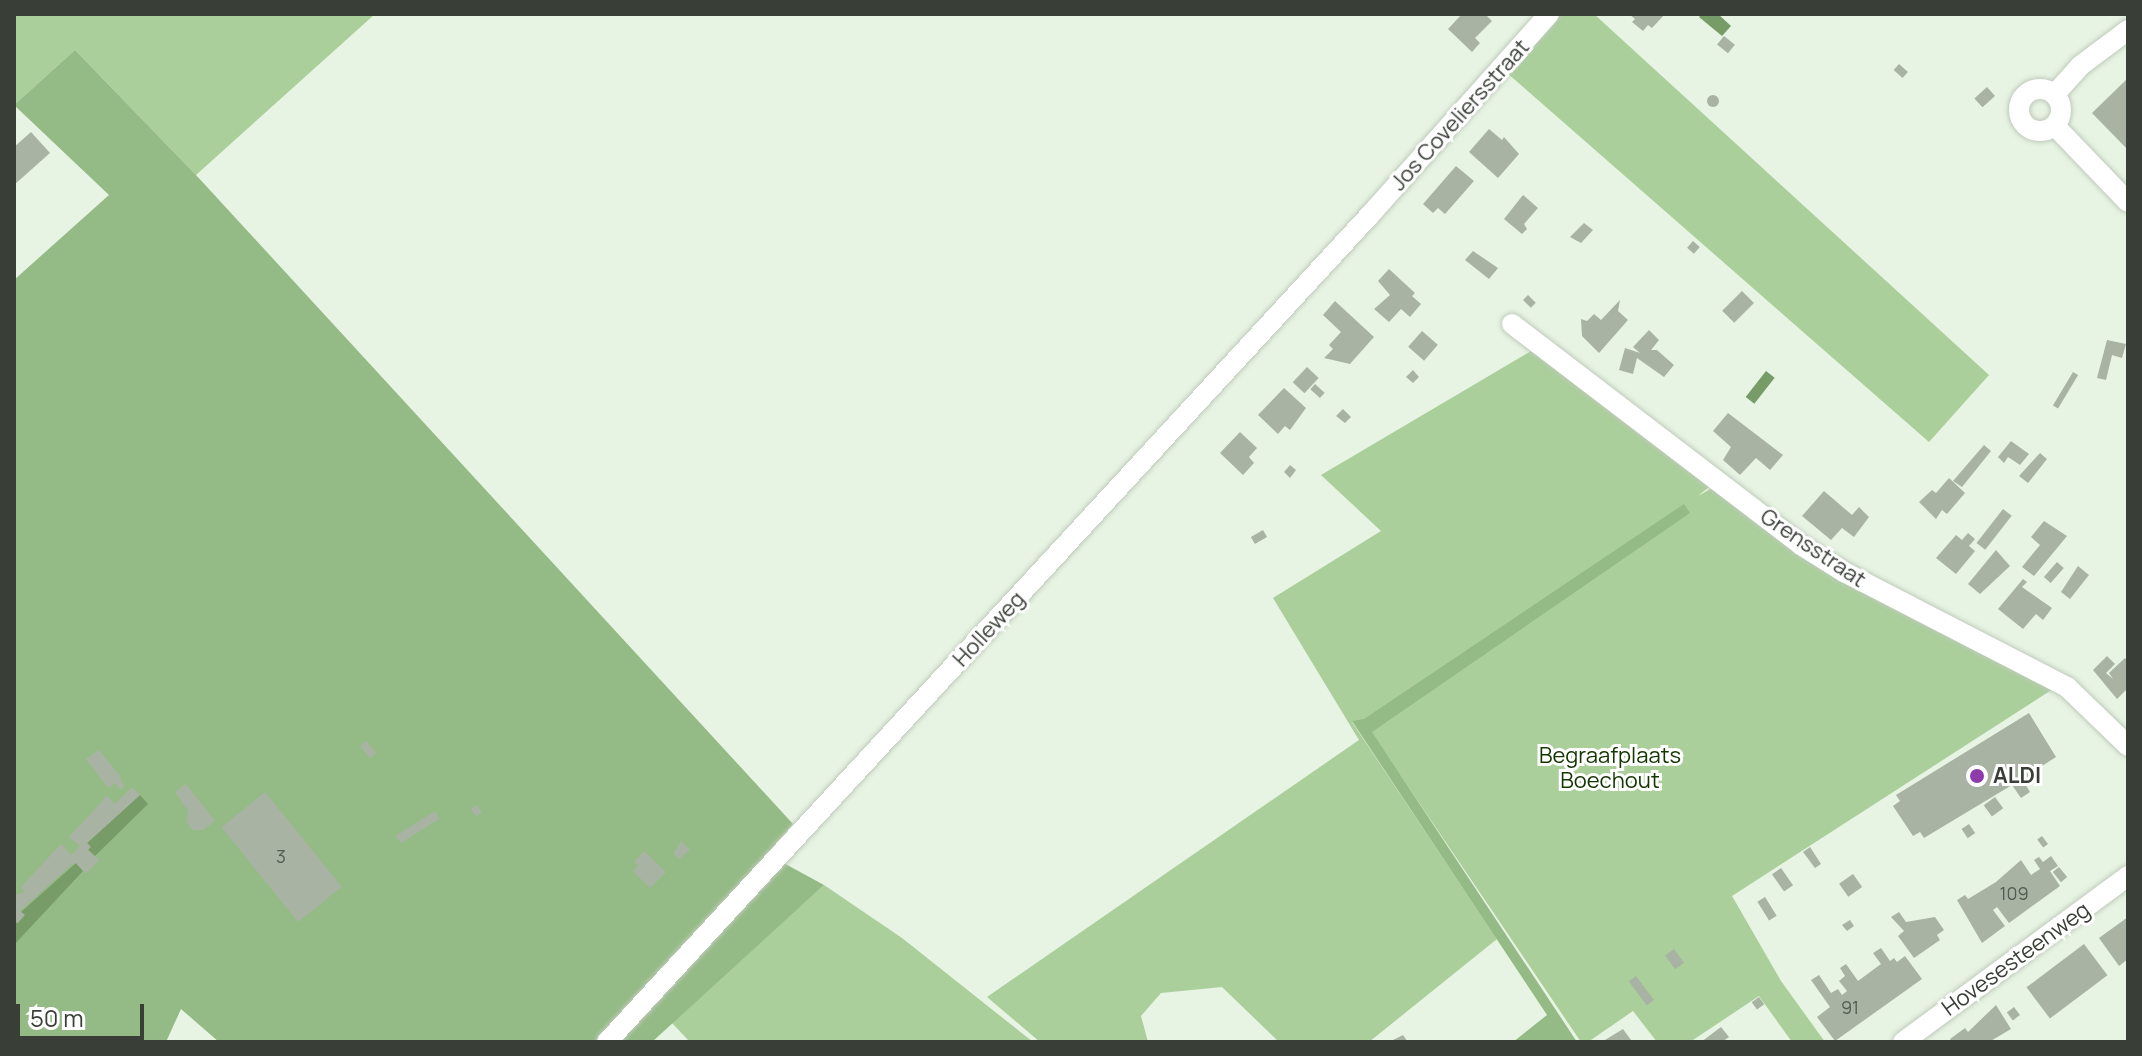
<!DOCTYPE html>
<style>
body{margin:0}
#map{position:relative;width:2142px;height:1056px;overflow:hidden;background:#e7f3e3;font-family:Manrope,sans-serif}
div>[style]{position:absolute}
.green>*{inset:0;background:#aacf9b}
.forest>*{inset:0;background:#94bb85}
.water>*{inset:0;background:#779c68;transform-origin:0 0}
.building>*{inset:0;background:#a8b3a4;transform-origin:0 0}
.round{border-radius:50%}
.roads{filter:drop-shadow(0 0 2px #becaba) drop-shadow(0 0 2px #becaba)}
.minor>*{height:20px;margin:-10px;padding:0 10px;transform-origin:10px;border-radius:10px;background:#fff}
.minor>.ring{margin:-10px;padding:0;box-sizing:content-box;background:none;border:20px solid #fff;border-radius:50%}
.dots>*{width:22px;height:22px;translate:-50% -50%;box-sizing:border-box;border:4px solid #fff;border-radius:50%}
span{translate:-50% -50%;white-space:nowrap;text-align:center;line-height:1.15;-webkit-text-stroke:6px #fff;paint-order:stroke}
.number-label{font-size:18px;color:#555b52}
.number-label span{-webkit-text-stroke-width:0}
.street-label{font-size:22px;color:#393e37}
.park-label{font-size:22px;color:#123600}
.poi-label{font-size:22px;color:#393e37;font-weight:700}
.left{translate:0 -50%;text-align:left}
.frame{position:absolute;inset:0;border:16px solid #393e37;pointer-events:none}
.scale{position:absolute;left:16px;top:1004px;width:128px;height:36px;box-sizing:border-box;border:4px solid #393e37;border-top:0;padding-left:10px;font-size:24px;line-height:28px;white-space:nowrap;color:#393e37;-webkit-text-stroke:6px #fff;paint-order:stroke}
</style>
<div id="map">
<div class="green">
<div style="clip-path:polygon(14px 14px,375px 14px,196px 175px,75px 50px,14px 105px)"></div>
<div style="clip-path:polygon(1557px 14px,1594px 14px,1989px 375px,1929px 442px,1506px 72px)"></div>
<div style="clip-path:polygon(1531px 351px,1710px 486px,1698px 496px,1714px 487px,2056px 687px,1732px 896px,1781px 981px,1825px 1042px,1792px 1042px,1759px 996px,1690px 1042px,1657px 1042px,1633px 1011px,1588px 1042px,1581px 1042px,1363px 720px,1352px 722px,1497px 939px,1369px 1042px,1279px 1042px,1222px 987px,1161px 993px,1141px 1016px,1148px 1042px,1040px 1042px,987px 997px,1359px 740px,1273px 598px,1381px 531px,1321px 475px)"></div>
<div style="clip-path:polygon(824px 885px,902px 938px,1033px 1042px,690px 1042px,671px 1022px)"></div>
</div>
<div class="forest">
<div style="clip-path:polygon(75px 50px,196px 175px,793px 824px,767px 854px,824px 885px,652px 1042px,219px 1042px,181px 1009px,166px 1042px,14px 1042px,14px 280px,109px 195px,14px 105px)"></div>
<div style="clip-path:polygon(1684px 504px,1690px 513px,1372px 732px,1577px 1042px,1513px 1042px,1547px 1015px,1352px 721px,1364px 719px)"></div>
</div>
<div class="water">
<div style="clip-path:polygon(1702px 14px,1718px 14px,1731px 26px,1722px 36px,1699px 17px)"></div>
<div style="left:1766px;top:371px;width:11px;height:33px;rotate:38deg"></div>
<div style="clip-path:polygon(140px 795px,148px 804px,95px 856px,88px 850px,87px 843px)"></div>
<div style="clip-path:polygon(76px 863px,83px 871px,14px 945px,14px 920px,18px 923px,24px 916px,21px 912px)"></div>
</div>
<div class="building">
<div style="clip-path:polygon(1462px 14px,1485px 14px,1492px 21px,1475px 38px,1480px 43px,1472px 52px,1448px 29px)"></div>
<div style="clip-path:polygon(1629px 14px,1665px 14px,1652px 28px,1648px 25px,1643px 31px,1632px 22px,1635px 19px)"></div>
<div style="left:1724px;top:36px;width:14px;height:11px;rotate:39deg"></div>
<div style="left:1899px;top:64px;width:12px;height:8px;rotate:42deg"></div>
<div style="clip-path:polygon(2128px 78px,2128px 150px,2092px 113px)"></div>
<div style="left:1987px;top:87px;width:12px;height:17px;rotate:48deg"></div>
<div class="round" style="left:1707px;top:95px;width:12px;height:12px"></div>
<div style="clip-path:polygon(1489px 129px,1502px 140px,1504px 137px,1519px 154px,1498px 178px,1469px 152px)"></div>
<div style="clip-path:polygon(31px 132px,50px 153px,14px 185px,14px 147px)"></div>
<div style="clip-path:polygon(1456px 166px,1474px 181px,1445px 214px,1438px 208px,1433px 213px,1423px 204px)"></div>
<div style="clip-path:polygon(1523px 195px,1538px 208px,1524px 224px,1527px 229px,1522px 234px,1504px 219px)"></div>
<div style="clip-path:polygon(1584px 223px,1593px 230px,1581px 243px,1570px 237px)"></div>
<div style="left:1693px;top:241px;width:9px;height:9px;rotate:41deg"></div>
<div style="clip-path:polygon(1473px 251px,1498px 268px,1489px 279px,1465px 260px)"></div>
<div style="clip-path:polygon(1389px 269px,1415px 293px,1412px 296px,1421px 304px,1410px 317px,1401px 309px,1389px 322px,1374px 309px,1390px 295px,1378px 281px)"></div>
<div style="left:1742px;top:291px;width:17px;height:28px;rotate:45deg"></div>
<div style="left:1528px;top:295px;width:11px;height:7px;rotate:45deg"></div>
<div style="clip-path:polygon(1620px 300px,1618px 311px,1628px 320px,1599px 353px,1582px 336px,1581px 319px,1587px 321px,1594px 314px,1601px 320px)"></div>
<div style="clip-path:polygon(1335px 301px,1374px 337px,1350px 364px,1324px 358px,1333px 349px,1329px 345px,1341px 332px,1323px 315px)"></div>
<div style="clip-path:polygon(1649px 330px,1659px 340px,1651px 350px,1657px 350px,1674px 365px,1664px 377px,1637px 358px,1633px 374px,1619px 370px,1625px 348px,1640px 353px,1633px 347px)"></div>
<div style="left:1422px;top:331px;width:21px;height:21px;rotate:41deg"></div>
<div style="clip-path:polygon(2107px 340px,2126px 344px,2122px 358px,2112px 355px,2106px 380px,2097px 378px)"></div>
<div style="left:1307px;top:367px;width:16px;height:21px;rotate:43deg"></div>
<div style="clip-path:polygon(1413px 370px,1419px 377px,1413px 383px,1406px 377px)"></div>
<div style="left:2073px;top:372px;width:6px;height:39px;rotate:31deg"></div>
<div style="left:1315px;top:384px;width:13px;height:7px;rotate:42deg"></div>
<div style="clip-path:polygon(1284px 388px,1306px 408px,1290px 430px,1285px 426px,1278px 434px,1258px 415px)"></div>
<div style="clip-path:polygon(1343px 409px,1351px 417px,1345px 423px,1336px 416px)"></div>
<div style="clip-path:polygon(1728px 413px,1783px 455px,1770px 470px,1756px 458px,1740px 475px,1723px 460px,1731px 447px,1713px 431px)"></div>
<div style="clip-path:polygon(1240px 432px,1257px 448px,1249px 457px,1254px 463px,1243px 475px,1220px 453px)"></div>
<div style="clip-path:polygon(2011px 441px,2029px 454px,2020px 465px,2008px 457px,2004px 463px,1998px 457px)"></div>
<div style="clip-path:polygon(1984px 445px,1991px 451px,1962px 487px,1953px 481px)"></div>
<div style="clip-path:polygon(2040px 453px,2047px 459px,2028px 483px,2019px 476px)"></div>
<div style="clip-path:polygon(1290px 465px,1296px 470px,1290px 478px,1284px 472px)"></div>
<div style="clip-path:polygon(1949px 478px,1965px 493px,1947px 514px,1942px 510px,1936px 519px,1919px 502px,1932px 490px,1936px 493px)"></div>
<div style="clip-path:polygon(1824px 491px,1852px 515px,1859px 507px,1869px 517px,1854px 537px,1842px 528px,1831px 540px,1802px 516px)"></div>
<div style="left:2003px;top:509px;width:11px;height:43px;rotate:38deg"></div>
<div style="clip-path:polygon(2044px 521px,2067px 536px,2034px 576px,2022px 567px,2040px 545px,2031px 537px)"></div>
<div style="left:1263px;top:530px;width:8px;height:14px;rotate:60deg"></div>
<div style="clip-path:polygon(1968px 533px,1975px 539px,1969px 546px,1975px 551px,1956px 574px,1936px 558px,1956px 535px,1962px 540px)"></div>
<div style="clip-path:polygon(1996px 550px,2010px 566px,1980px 594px,1968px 584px)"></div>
<div style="left:2057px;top:562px;width:9px;height:20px;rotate:41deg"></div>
<div style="clip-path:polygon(2078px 566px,2089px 575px,2070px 599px,2061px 592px)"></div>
<div style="clip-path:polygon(2023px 579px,2027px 582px,2022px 587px,2052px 608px,2043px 620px,2036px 614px,2023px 629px,1998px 609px)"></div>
<div style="clip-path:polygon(2107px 656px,2115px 664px,2106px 673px,2113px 679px,2109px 673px,2125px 658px,2128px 661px,2128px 688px,2117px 699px,2093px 670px)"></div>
<div style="clip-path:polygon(2029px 713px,2056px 757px,2028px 775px,2030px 778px,2024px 782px,2030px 792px,2021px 798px,2012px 785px,1924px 838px,1920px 832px,1913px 836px,1893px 806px,1900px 801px,1896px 795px)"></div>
<div style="left:366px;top:741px;width:16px;height:8px;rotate:50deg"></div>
<div style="clip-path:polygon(99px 750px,120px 776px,124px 787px,120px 790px,115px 783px,108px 788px,86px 759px)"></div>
<div style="clip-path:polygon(186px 784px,215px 821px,203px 830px,193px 830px,186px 821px,188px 811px,175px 792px)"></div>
<div style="clip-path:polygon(132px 787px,140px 795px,87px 843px,91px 847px,88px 850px,99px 860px,86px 874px,76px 863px,71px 865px,20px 911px,25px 915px,17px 923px,14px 920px,14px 895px,25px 892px,21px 887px,61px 844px,71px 855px,80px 846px,69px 837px,107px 796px,115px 804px)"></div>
<div style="left:265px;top:792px;width:122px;height:56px;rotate:51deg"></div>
<div style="left:1995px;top:797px;width:14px;height:14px;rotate:54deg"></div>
<div style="left:476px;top:805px;width:9px;height:7px;rotate:49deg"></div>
<div style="left:435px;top:811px;width:9px;height:46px;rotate:58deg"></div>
<div style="left:1969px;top:824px;width:11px;height:9px;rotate:56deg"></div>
<div style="left:2042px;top:836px;width:10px;height:6px;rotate:53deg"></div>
<div style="clip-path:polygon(681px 841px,690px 850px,679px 859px,673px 854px)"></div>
<div style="clip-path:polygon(1810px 847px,1821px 864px,1815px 868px,1803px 852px)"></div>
<div style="clip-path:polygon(644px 851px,666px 872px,650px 888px,633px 871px,638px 865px,634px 862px)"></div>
<div style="clip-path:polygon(2051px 856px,2058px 866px,2050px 871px,2060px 886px,2009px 923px,1997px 907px,1993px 910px,2005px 926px,1982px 943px,1957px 900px,1965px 895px,1968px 899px,1996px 882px,2021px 860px,2031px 875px,2040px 869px,2034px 860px,2039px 857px,2043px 862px)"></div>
<div style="left:2059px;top:867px;width:13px;height:8px;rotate:51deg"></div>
<div style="left:1781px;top:868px;width:21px;height:11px;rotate:55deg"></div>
<div style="left:1853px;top:874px;width:16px;height:17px;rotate:55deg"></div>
<div style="left:1765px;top:897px;width:22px;height:9px;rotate:58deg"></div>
<div style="clip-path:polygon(1899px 912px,1906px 922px,1935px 917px,1944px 930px,1937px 935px,1940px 940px,1914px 958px,1898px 936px,1904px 931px,1891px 917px)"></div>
<div style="clip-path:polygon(2128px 917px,2128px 959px,2119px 966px,2099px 938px)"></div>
<div style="clip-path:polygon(1850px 920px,1854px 926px,1847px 931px,1842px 925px)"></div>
<div style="left:2084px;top:944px;width:39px;height:72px;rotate:53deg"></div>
<div style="clip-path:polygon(1881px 948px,1890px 961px,1894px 958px,1897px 962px,1905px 956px,1922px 979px,1835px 1041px,1817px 1017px,1830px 1007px,1811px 980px,1819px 975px,1831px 993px,1838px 989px,1842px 995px,1847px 991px,1839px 981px,1845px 976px,1840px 968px,1846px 964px,1858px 981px,1881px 964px,1873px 953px)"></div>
<div style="left:1674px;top:949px;width:17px;height:11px;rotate:54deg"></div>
<div style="left:1636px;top:976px;width:30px;height:9px;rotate:53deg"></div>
<div style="left:1759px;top:997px;width:9px;height:9px;rotate:54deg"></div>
<div style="clip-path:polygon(1996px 1005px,2011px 1029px,1989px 1042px,1952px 1042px,1950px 1039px,1965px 1028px,1968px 1032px)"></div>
<div style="left:2014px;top:1007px;width:10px;height:9px;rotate:53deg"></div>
<div style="clip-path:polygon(1721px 1027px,1729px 1037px,1722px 1042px,1701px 1042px)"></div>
<div style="clip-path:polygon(1623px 1029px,1631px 1040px,1628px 1042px,1605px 1040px)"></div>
<div style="clip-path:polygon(1403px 1035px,1408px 1042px,1389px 1042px)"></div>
</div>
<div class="roads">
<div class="minor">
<div class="ring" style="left:2019px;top:89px;width:22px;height:22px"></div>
<div style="left:2055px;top:94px;width:38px;rotate:-48deg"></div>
<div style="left:2080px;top:66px;width:60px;rotate:-36.9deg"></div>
<div style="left:2055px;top:126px;width:105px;rotate:46.2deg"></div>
<div style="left:1512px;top:324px;width:364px;rotate:37.4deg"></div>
<div style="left:1801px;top:545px;width:51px;rotate:32.1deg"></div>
<div style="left:1844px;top:572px;width:251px;rotate:27.3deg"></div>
<div style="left:2067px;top:687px;width:85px;rotate:44deg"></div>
<div style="left:607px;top:1042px;width:1125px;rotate:-47.31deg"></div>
<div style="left:1370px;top:215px;width:269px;rotate:-48.3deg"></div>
<div style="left:1903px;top:1042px;width:280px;rotate:-36.4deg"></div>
</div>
</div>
<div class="dots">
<div style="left:1977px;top:776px;background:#8e3cab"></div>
</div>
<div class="number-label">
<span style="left:281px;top:856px">3</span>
<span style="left:2014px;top:893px">109</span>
<span style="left:1850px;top:1007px">91</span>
</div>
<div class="street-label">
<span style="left:1460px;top:115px;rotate:-48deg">Jos Coveliersstraat</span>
<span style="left:1813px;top:548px;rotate:34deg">Grensstraat</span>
<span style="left:989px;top:629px;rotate:-47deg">Holleweg</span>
<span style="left:2016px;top:959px;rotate:-36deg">Hovesesteenweg</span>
</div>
<div class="park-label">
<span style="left:1610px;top:768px">Begraafplaats<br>Boechout</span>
</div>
<div class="poi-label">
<span class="left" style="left:1993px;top:776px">ALDI</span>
</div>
<div class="frame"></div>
<div class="scale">50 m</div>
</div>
